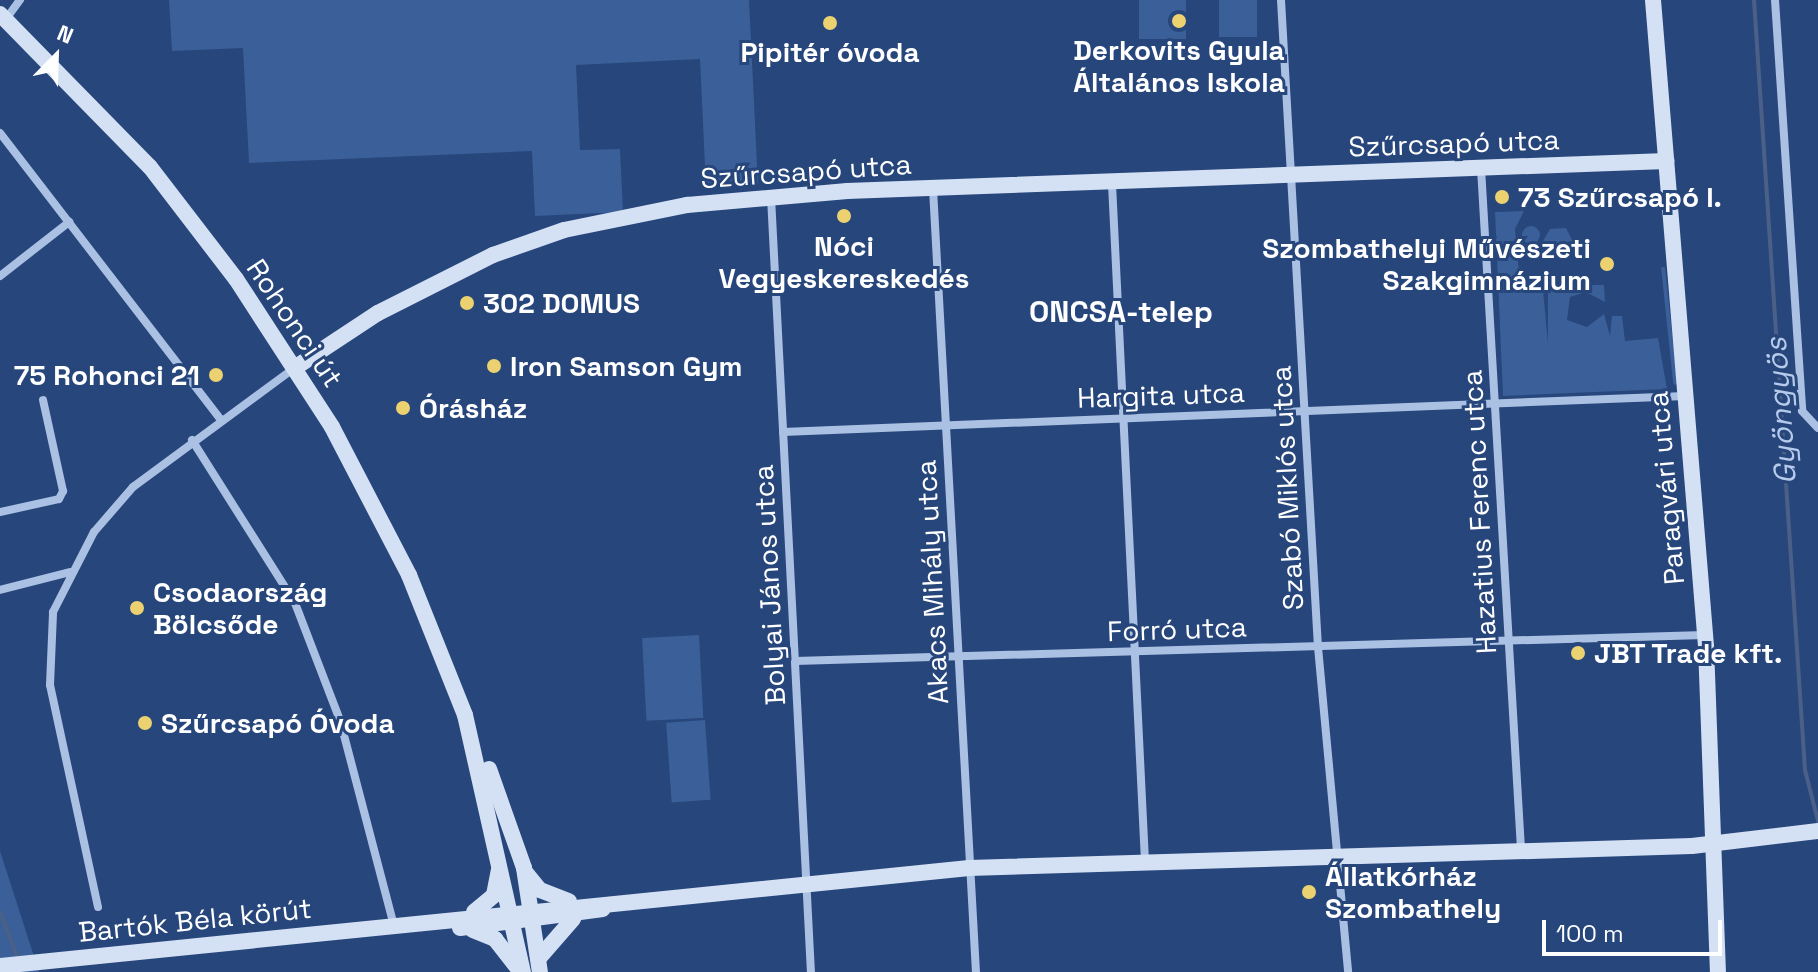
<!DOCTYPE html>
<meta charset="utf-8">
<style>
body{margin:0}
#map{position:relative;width:1818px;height:972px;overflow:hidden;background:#27467b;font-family:"Space Grotesk",sans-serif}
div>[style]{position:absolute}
.green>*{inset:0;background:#3a5f99;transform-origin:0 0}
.round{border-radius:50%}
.stream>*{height:4px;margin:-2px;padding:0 2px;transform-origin:2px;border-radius:2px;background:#4a6087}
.street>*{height:8px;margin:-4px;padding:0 4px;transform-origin:4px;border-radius:4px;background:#abc1e4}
.secondary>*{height:16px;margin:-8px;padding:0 8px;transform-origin:8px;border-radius:8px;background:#d4e0f4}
.dots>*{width:22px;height:22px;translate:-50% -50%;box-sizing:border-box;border:4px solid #27467b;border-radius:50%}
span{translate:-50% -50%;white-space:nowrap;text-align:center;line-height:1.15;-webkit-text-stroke:6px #27467b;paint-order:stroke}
.poi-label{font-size:28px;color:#fff;font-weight:700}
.left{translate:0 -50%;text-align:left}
.right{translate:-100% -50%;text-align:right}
.street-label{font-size:28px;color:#fff}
.neighbourhood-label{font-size:30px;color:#fff;font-weight:700}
.water-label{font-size:30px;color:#b6cbec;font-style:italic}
.north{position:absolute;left:16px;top:16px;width:80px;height:80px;-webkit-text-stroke:6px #27467b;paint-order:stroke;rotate:23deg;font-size:22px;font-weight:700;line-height:32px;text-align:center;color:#fff}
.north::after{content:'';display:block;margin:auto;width:28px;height:36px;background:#fff;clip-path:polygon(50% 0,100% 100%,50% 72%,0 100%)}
.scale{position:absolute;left:1542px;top:920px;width:180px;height:36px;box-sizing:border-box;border:4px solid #fff;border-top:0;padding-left:10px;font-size:24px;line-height:28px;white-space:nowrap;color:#fff;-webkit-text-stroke:6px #27467b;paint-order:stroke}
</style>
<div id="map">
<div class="green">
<div style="clip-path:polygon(169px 0,749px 0,758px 185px,706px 188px,700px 59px,576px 65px,580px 150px,620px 149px,623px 212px,535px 216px,532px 151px,249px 163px,243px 48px,172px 51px)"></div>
<div style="left:1139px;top:0;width:47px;height:39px"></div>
<div style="left:1219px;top:0;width:38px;height:37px"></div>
<div style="clip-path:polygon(1524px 211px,1515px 229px,1519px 272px,1543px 290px,1548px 343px,1548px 285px,1604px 285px,1605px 302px,1586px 292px,1570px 297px,1567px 320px,1587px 327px,1604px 314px,1610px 336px,1612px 316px,1622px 316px,1625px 341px,1658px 338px,1667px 389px,1503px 396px,1495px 212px)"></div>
<div class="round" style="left:1522px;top:226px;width:18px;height:18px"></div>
<div style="clip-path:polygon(1566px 228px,1578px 252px,1556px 246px,1521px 256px,1540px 246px,1550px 229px)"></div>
<div style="left:1665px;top:267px;width:118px;height:4px;rotate:84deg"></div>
<div style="left:699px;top:635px;width:83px;height:57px;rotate:87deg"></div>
<div style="left:705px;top:720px;width:80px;height:39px;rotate:86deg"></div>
<div style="clip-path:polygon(0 851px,12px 888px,39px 972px,0 972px)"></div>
</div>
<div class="stream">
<div style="left:1754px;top:0;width:772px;rotate:86.21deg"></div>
<div style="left:1805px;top:770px;width:53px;rotate:75.7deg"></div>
<div style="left:0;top:912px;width:50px;rotate:69deg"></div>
</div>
<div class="street">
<div style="left:1281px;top:0;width:648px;rotate:86.73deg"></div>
<div style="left:1318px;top:647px;width:326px;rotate:84.7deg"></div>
<div style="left:1775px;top:0;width:412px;rotate:86.2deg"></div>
<div style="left:1802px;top:411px;width:23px;rotate:47deg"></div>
<div style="left:6px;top:19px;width:24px;rotate:-54deg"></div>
<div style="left:0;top:133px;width:362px;rotate:52.4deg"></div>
<div style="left:1481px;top:168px;width:683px;rotate:86.64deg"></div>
<div style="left:1112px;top:184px;width:679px;rotate:87.21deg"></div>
<div style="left:933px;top:189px;width:784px;rotate:86.86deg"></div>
<div style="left:771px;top:197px;width:776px;rotate:87.05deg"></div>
<div style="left:0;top:276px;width:88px;rotate:-38deg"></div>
<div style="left:783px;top:432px;width:903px;rotate:-2.29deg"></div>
<div style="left:192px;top:440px;width:193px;rotate:57.7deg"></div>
<div style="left:295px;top:603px;width:125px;rotate:69deg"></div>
<div style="left:340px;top:720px;width:213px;rotate:75.3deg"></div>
<div style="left:0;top:512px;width:60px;rotate:-12.4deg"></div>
<div style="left:59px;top:499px;width:9px;rotate:-63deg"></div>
<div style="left:63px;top:491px;width:93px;rotate:-102.4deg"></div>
<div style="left:0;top:590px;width:72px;rotate:-14.4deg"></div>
<div style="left:795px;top:661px;width:910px;rotate:-1.64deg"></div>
<div style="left:98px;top:907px;width:227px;rotate:-102.2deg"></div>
<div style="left:50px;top:685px;width:73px;rotate:-87.6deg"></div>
<div style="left:53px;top:612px;width:90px;rotate:-62.9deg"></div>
<div style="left:94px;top:532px;width:60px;rotate:-49.1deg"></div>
<div style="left:133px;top:487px;width:202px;rotate:-36.4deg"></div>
</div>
<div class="secondary">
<div style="left:1653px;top:0;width:648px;rotate:85.31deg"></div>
<div style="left:1706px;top:646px;width:326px;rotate:87.9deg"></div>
<div style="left:0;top:14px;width:214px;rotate:45.6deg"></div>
<div style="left:150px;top:167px;width:141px;rotate:52.5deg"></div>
<div style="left:236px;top:279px;width:176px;rotate:57deg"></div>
<div style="left:332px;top:427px;width:167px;rotate:62.5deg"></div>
<div style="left:409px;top:575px;width:151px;rotate:68.2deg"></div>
<div style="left:465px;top:715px;width:263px;rotate:77.3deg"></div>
<div style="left:296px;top:367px;width:98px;rotate:-33.4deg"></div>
<div style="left:378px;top:313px;width:129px;rotate:-26.8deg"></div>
<div style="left:493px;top:255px;width:75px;rotate:-19.4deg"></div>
<div style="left:564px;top:230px;width:126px;rotate:-11.5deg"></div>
<div style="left:687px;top:205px;width:161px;rotate:-5deg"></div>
<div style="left:847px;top:191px;width:820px;rotate:-2.1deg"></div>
<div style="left:489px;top:769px;width:105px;rotate:70.5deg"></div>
<div style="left:524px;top:868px;width:105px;rotate:81.3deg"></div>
<div style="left:526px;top:873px;width:22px;rotate:51deg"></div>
<div style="left:540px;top:890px;width:31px;rotate:21deg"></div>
<div style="left:474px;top:912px;width:26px;rotate:-40deg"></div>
<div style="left:494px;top:895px;width:25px;rotate:-79deg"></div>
<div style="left:460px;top:928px;width:144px;rotate:-7.6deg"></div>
<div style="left:473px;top:930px;width:24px;rotate:22deg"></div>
<div style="left:495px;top:939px;width:39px;rotate:52deg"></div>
<div style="left:539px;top:958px;width:52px;rotate:-48.9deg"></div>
<div style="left:0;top:966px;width:974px;rotate:-5.77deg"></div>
<div style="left:969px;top:868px;width:723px;rotate:-1.74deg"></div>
<div style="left:1692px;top:846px;width:127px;rotate:-6.8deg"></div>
</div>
<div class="dots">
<div style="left:1179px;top:21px;background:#ecd171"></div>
<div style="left:830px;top:23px;background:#ecd171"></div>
<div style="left:1502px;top:197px;background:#ecd171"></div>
<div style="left:844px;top:216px;background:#ecd171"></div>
<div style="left:1607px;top:264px;background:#ecd171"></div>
<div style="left:467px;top:303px;background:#ecd171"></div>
<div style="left:494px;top:366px;background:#ecd171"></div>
<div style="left:216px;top:375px;background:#ecd171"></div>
<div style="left:403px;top:408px;background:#ecd171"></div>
<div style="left:137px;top:608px;background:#ecd171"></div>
<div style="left:1578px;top:653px;background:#ecd171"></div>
<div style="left:145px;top:723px;background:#ecd171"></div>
<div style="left:1309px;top:892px;background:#ecd171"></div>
</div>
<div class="poi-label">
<span style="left:1179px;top:66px">Derkovits Gyula<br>Általános Iskola</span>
<span style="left:830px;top:52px">Pipitér óvoda</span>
<span class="left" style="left:1518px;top:197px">73 Szűrcsapó I.</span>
<span style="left:844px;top:262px">Nóci<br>Vegyeskereskedés</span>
<span class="right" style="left:1591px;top:264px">Szombathelyi Művészeti<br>Szakgimnázium</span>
<span class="left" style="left:483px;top:303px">302 DOMUS</span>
<span class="left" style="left:510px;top:366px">Iron Samson Gym</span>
<span class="right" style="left:200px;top:375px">75 Rohonci 21</span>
<span class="left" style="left:419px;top:408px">Órásház</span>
<span class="left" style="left:153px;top:608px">Csodaország<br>Bölcsőde</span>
<span class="left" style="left:1594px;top:653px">JBT Trade kft.</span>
<span class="left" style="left:161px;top:723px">Szűrcsapó Óvoda</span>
<span class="left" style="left:1325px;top:892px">Állatkórház<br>Szombathely</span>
</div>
<div class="street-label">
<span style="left:1454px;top:143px;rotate:-2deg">Szűrcsapó utca</span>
<span style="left:806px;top:171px;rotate:-4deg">Szűrcsapó utca</span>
<span style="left:295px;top:323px;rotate:56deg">Rohonci út</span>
<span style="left:1161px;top:395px;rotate:-2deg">Hargita utca</span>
<span style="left:1287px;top:488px;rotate:-93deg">Szabó Miklós utca</span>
<span style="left:1666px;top:488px;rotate:-95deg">Paragvári utca</span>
<span style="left:1479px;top:512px;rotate:-93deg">Hazatius Ferenc utca</span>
<span style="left:932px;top:582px;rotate:-93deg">Akacs Mihály utca</span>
<span style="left:769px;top:585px;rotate:-93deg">Bolyai János utca</span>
<span style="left:1177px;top:629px;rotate:-2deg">Forró utca</span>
<span style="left:195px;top:920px;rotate:-6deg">Bartók Béla körút</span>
</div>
<div class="neighbourhood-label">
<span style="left:1121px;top:312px">ONCSA-telep</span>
</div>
<div class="water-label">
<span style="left:1781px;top:411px;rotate:-94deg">Gyöngyös</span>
</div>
<div class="north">N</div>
<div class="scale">100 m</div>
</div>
